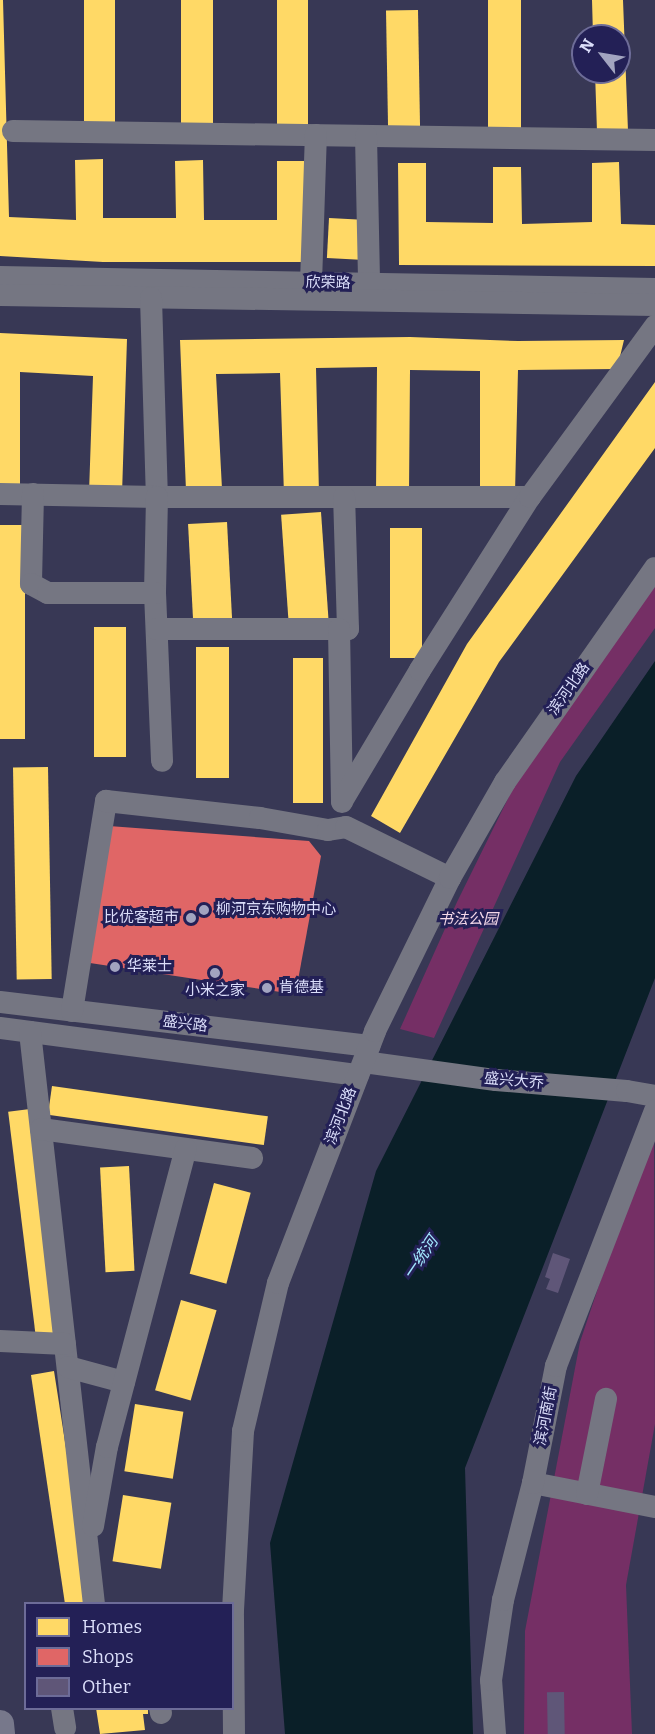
<!DOCTYPE html>
<meta charset="utf-8">
<style>
body{margin:0}
#map{position:relative;width:655px;height:1734px;overflow:hidden;background:#383855;font-family:Bitter,"Noto Sans SC",serif}
div>[style]{position:absolute}
.green>*{inset:0;background:#752f65}
.water>*{inset:0;background:#0a1f28}
.homes>*{inset:0;background:#ffd966;transform-origin:0 0}
.shops>*{inset:0;background:#e06666}
.building>*{inset:0;background:#5f5678;transform-origin:0 0}
.minor>*{height:22px;margin:-11px;padding:0 11px;transform-origin:11px;border-radius:11px;background:#757682}
.major>*{height:28px;margin:-14px;padding:0 14px;transform-origin:14px;border-radius:14px;background:#77788b}
.dots>*{width:16px;height:16px;translate:-50% -50%;box-sizing:border-box;border:3px solid #232056;border-radius:50%}
span{translate:-50% -50%;white-space:nowrap;text-align:center;line-height:1.15;-webkit-text-stroke:6px #232056;paint-order:stroke}
.street-label{font-size:15px;color:#dbdefa}
.poi-label{font-size:15px;color:#dbdefa}
.left{translate:0 -50%;text-align:left}
.right{translate:-100% -50%;text-align:right}
.park-label{font-size:15px;color:#f4d8e9;font-style:italic}
.water-label{font-size:16px;color:#a2e7fe;font-style:italic}
.legend{position:absolute;left:24px;top:1602px;width:210px;height:108px;box-sizing:border-box;background:#232056;border:2px solid #6d6c98;margin:0;padding:8px 10px;list-style:none;font-size:18px;color:#dbdefa}
.legend li{display:flex;align-items:center;gap:12px;height:30px}
.legend b{width:30px;border:2px solid #6d6c98}
.north{position:absolute;left:571px;top:24px;width:60px;height:60px;box-sizing:border-box;background:#232056;border:2px solid #6d6c98;border-radius:50%;rotate:301deg;font-size:16px;font-weight:700;line-height:24px;text-align:center;color:#dbdefa}
.north::after{content:'';display:block;margin:auto;width:21px;height:27px;background:#a2a4c0;clip-path:polygon(50% 0,100% 100%,50% 72%,0 100%)}
</style>
<div id="map">
<div class="green">
<div style="clip-path:polygon(655px 574px,655px 628px,560px 762px,434px 1038px,400px 1029px,457px 902px,523px 768px)"></div>
<div style="clip-path:polygon(654px 1121px,655px 1424px,626px 1585px,632px 1734px,524px 1734px,525px 1631px,580px 1342px)"></div>
</div>
<div class="water">
<div style="clip-path:polygon(655px 661px,655px 978px,465px 1468px,473px 1734px,285px 1734px,270px 1543px,376px 1171px,576px 776px)"></div>
</div>
<div class="homes">
<div style="clip-path:polygon(0 0,3px 0,9px 217px,76px 220px,75px 160px,103px 159px,103px 218px,176px 218px,175px 161px,203px 160px,204px 220px,277px 220px,277px 161px,304px 161px,306px 262px,103px 262px,0 256px)"></div>
<div style="left:84px;top:0;width:31px;height:128px"></div>
<div style="left:181px;top:0;width:32px;height:130px"></div>
<div style="left:277px;top:0;width:31px;height:133px"></div>
<div style="left:488px;top:0;width:33px;height:131px"></div>
<div style="clip-path:polygon(592px 0,623px 0,628px 131px,597px 132px,595px 72px,619px 72px,619px 36px,593px 36px)"></div>
<div style="left:418px;top:10px;width:120px;height:32px;rotate:89deg"></div>
<div style="clip-path:polygon(619px 162px,621px 224px,655px 225px,655px 266px,399px 265px,398px 163px,426px 163px,426px 222px,493px 223px,493px 167px,521px 167px,522px 224px,592px 222px,592px 163px)"></div>
<div style="left:329px;top:218px;width:33px;height:40px;rotate:3deg"></div>
<div style="clip-path:polygon(0 333px,127px 339px,122px 494px,89px 493px,93px 376px,20px 372px,20px 501px,0 501px)"></div>
<div style="clip-path:polygon(410px 337px,518px 341px,624px 340px,617px 369px,518px 370px,515px 493px,480px 493px,480px 371px,410px 370px,409px 493px,376px 493px,377px 367px,316px 368px,319px 494px,284px 495px,280px 373px,216px 374px,222px 489px,186px 491px,180px 340px)"></div>
<div style="clip-path:polygon(655px 382px,655px 448px,499px 662px,400px 833px,371px 816px,467px 644px)"></div>
<div style="left:321px;top:512px;width:111px;height:40px;rotate:86deg"></div>
<div style="left:227px;top:522px;width:104px;height:39px;rotate:87deg"></div>
<div style="left:0;top:525px;width:25px;height:214px"></div>
<div style="left:390px;top:528px;width:32px;height:130px"></div>
<div style="left:94px;top:627px;width:32px;height:130px"></div>
<div style="left:196px;top:647px;width:33px;height:131px"></div>
<div style="left:293px;top:658px;width:30px;height:145px"></div>
<div style="left:48px;top:767px;width:212px;height:35px;rotate:89deg"></div>
<div style="left:52px;top:1086px;width:218px;height:29px;rotate:8deg"></div>
<div style="left:30px;top:1109px;width:227px;height:22px;rotate:83deg"></div>
<div style="left:129px;top:1166px;width:105px;height:29px;rotate:87deg"></div>
<div style="left:214px;top:1183px;width:38px;height:94px;rotate:15deg"></div>
<div style="left:181px;top:1300px;width:37px;height:94px;rotate:16deg"></div>
<div style="clip-path:polygon(54px 1371px,70px 1474px,89px 1604px,65px 1604px,31px 1375px)"></div>
<div style="left:135px;top:1404px;width:49px;height:68px;rotate:9deg"></div>
<div style="left:123px;top:1495px;width:49px;height:67px;rotate:9deg"></div>
<div style="clip-path:polygon(96px 1708px,148px 1708px,148px 1714px,143px 1714px,145px 1730px,100px 1734px)"></div>
</div>
<div class="shops">
<div style="clip-path:polygon(109px 826px,309px 841px,321px 856px,298px 980px,287px 993px,90px 963px)"></div>
</div>
<div class="building">
<div style="clip-path:polygon(553px 1253px,570px 1259px,558px 1293px,546px 1289px,550px 1279px,545px 1277px)"></div>
<div style="left:564px;top:1692px;width:42px;height:17px;rotate:89deg"></div>
</div>
<div class="minor">
<div style="left:13px;top:131px;width:642px;rotate:0.8deg"></div>
<div style="left:366px;top:136px;width:148px;rotate:88.8deg"></div>
<div style="left:0;top:277px;width:655px;rotate:1.05deg"></div>
<div style="left:311px;top:283px;width:148px;rotate:-88.1deg"></div>
<div style="left:0;top:295px;width:655px;rotate:0.87deg"></div>
<div style="left:151px;top:298px;width:199px;rotate:88.3deg"></div>
<div style="left:157px;top:497px;width:373px"></div>
<div style="left:0;top:494px;width:157px;rotate:1.1deg"></div>
<div style="left:157px;top:497px;width:96px;rotate:91.2deg"></div>
<div style="left:155px;top:593px;width:168px;rotate:87.6deg"></div>
<div style="left:33px;top:494px;width:90px;rotate:91.3deg"></div>
<div style="left:31px;top:584px;width:19px;rotate:28deg"></div>
<div style="left:48px;top:593px;width:107px"></div>
<div style="left:157px;top:629px;width:191px"></div>
<div style="left:348px;top:629px;width:132px;rotate:-91.7deg"></div>
<div style="left:339px;top:629px;width:173px;rotate:89deg"></div>
<div style="left:342px;top:801px;width:152px;rotate:-59.2deg"></div>
<div style="left:420px;top:670px;width:205px;rotate:-57.6deg"></div>
<div style="left:530px;top:497px;width:212px;rotate:-53.8deg"></div>
<div style="left:0;top:1002px;width:372px;rotate:6.8deg"></div>
<div style="left:72px;top:1011px;width:213px;rotate:-80.8deg"></div>
<div style="left:106px;top:801px;width:155px;rotate:6.3deg"></div>
<div style="left:260px;top:818px;width:69px;rotate:10deg"></div>
<div style="left:328px;top:830px;width:18px;rotate:-9deg"></div>
<div style="left:346px;top:827px;width:116px;rotate:26.1deg"></div>
<div style="left:0;top:1028px;width:361px;rotate:7.5deg"></div>
<div style="left:30px;top:1032px;width:576px;rotate:83.62deg"></div>
<div style="left:364px;top:1062px;width:133px;rotate:7.8deg"></div>
<div style="left:496px;top:1080px;width:131px;rotate:4.8deg"></div>
<div style="left:627px;top:1091px;width:28px;rotate:10deg"></div>
<div style="left:41px;top:1129px;width:213px;rotate:7.8deg"></div>
<div style="left:0;top:1341px;width:65px;rotate:2.6deg"></div>
<div style="left:68px;top:1367px;width:58px;rotate:15deg"></div>
<div style="left:533px;top:1483px;width:124px;rotate:11.1deg"></div>
<div style="left:587px;top:1494px;width:97px;rotate:-78.7deg"></div>
<div style="left:93px;top:1526px;width:80px;rotate:-80deg"></div>
<div style="left:107px;top:1447px;width:308px;rotate:-75.2deg"></div>
<div style="left:62px;top:1708px;width:20px;rotate:81deg"></div>
<div style="left:160px;top:1708px;width:5px;rotate:79deg"></div>
<div style="left:234px;top:1734px;width:124px;rotate:-90.5deg"></div>
<div style="left:233px;top:1610px;width:179px;rotate:-86.8deg"></div>
<div style="left:243px;top:1431px;width:152px;rotate:-76.7deg"></div>
<div style="left:278px;top:1283px;width:270px;rotate:-68.9deg"></div>
<div style="left:375px;top:1031px;width:170px;rotate:-63.9deg"></div>
<div style="left:450px;top:878px;width:111px;rotate:-60.2deg"></div>
<div style="left:505px;top:782px;width:261px;rotate:-55deg"></div>
<div style="left:495px;top:1734px;width:54px;rotate:-94.2deg"></div>
<div style="left:491px;top:1680px;width:81px;rotate:-81.5deg"></div>
<div style="left:503px;top:1600px;width:121px;rotate:-75.6deg"></div>
<div style="left:533px;top:1483px;width:119px;rotate:-78.9deg"></div>
<div style="left:556px;top:1366px;width:274px;rotate:-68.8deg"></div>
</div>
<div class="major">
<div style="left:0;top:1724px;width:10px;rotate:84deg"></div>
</div>
<div class="dots">
<div style="left:204px;top:910px;background:#a2a4c0"></div>
<div style="left:191px;top:918px;background:#a2a4c0"></div>
<div style="left:115px;top:967px;background:#a2a4c0"></div>
<div style="left:215px;top:973px;background:#a2a4c0"></div>
<div style="left:267px;top:988px;background:#a2a4c0"></div>
</div>
<div class="street-label">
<span style="left:328px;top:283px;rotate:1deg">欣荣路</span>
<span style="left:569px;top:689px;rotate:-55deg">滨河北路</span>
<span style="left:185px;top:1024px;rotate:7deg">盛兴路</span>
<span style="left:514px;top:1081px;rotate:5deg">盛兴大乔</span>
<span style="left:341px;top:1116px;rotate:-69deg">滨河北路</span>
<span style="left:546px;top:1416px;rotate:-79deg">滨河南街</span>
</div>
<div class="poi-label">
<span class="left" style="left:216px;top:910px">柳河京东购物中心</span>
<span class="right" style="left:179px;top:918px">比优客超市</span>
<span class="left" style="left:127px;top:967px">华莱士</span>
<span class="left" style="left:279px;top:988px">肯德基</span>
<span style="left:215px;top:991px">小米之家</span>
</div>
<div class="park-label">
<span style="left:468px;top:920px">书法公园</span>
</div>
<div class="water-label">
<span style="left:421px;top:1258px;rotate:-56deg">一统河</span>
</div>
<ul class="legend">
<li><b style="height:16px;background:#ffd966"></b>Homes</li>
<li><b style="height:16px;background:#e06666"></b>Shops</li>
<li><b style="height:16px;background:#5f5678"></b>Other</li>
</ul>
<div class="north">N</div>
</div>
